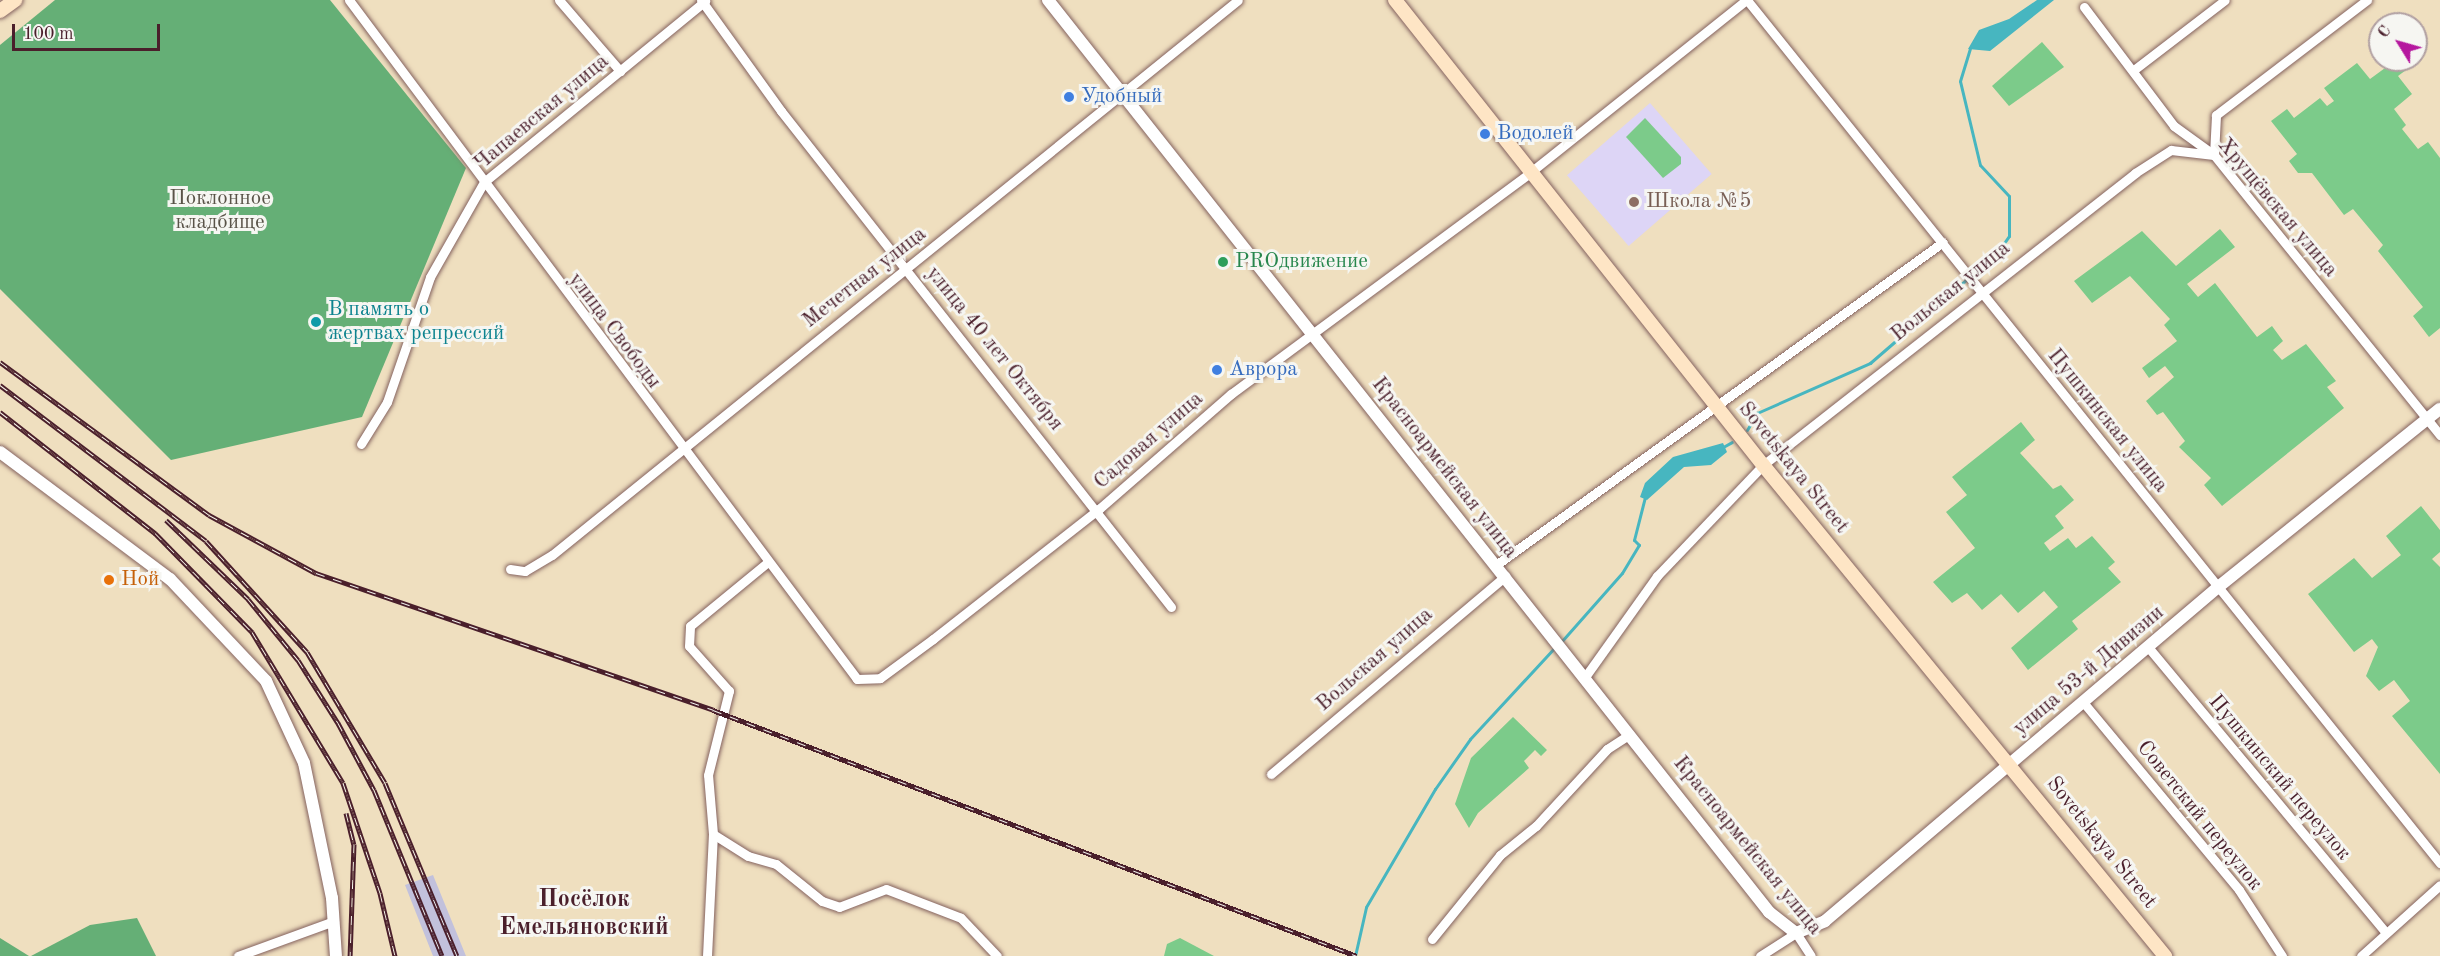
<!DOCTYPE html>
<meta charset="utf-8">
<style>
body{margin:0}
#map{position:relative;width:2440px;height:956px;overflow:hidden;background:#efdfbf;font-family:"Old Standard TT",serif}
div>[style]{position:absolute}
.built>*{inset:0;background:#ddd5f6;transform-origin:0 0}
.industrial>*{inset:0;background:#c2c1dc}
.green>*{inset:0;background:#7ccb8a}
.forest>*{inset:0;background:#65af76}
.water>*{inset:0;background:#47b6c0}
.stream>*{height:3px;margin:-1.5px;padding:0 1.5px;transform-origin:1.5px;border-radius:1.5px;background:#47b6c0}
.roads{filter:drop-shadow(0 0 2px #84625f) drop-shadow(0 0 2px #84625f)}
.minor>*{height:9px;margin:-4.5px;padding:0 4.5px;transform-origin:4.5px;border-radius:4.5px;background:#fff}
.tertiary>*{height:12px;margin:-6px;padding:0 6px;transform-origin:6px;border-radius:6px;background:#fff}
.secondary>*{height:14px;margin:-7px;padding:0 7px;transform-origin:7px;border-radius:7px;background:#fee5c5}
.rail>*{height:5px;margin-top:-2.5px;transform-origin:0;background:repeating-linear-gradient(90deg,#f6f6f2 0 9px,#4a1f2b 0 18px);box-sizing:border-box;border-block:2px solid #4a1f2b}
.dots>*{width:16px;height:16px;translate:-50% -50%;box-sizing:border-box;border:3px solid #f6f6f2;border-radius:50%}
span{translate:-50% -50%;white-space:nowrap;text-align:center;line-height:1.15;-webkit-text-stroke:6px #f6f6f2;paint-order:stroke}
.shop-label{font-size:21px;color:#366cbe}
.left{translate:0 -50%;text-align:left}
.street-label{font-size:21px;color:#4a1f2b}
.park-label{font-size:21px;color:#595348}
.education-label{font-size:21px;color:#785e54}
.leisure-label{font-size:21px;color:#27864d}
.culture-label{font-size:21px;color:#0d838f}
.food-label{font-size:21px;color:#c56008}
.quarter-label{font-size:24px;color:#4a1f2b;font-weight:700}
.north{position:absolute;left:2368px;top:12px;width:60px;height:60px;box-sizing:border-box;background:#f6f6f2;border:2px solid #b1a0a2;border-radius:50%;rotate:307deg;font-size:16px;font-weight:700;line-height:24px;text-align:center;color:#4a1f2b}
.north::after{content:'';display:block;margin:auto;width:21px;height:27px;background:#b5179e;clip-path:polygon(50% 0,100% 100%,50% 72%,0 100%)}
.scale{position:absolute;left:12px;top:24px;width:148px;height:27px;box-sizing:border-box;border:3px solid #4a1f2b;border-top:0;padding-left:8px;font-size:18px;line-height:21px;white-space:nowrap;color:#4a1f2b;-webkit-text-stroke:4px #f6f6f2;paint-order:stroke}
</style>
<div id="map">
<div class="built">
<div style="left:1650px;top:103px;width:94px;height:110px;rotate:49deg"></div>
</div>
<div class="industrial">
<div style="clip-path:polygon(433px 875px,466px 956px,433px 956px,405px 885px)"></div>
</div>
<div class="green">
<div style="clip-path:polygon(2042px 42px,2064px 67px,2009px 106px,1992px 86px)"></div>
<div style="clip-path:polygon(2396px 60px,2414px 64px,2398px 76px,2412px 94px,2394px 109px,2406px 125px,2402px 129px,2418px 149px,2428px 142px,2440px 158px,2440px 328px,2429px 337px,2413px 316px,2423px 307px,2378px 251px,2383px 245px,2353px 209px,2344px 215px,2312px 173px,2298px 173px,2289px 161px,2297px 154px,2271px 121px,2287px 109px,2294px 118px,2320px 98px,2327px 106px,2334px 101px,2324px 88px,2357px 63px,2370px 79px)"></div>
<div style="clip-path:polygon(1645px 118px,1681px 157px,1681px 164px,1663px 178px,1626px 137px)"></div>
<div style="clip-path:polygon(2220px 229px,2235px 247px,2187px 284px,2198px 297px,2215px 283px,2257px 337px,2272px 326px,2283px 341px,2273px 350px,2282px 360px,2306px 344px,2336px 381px,2327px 387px,2344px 408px,2222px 506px,2204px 485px,2211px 478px,2179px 447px,2185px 441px,2163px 412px,2157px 415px,2146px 401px,2174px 377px,2165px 366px,2149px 378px,2142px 368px,2177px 341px,2164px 325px,2170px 319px,2130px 276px,2092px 303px,2074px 281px,2142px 231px,2176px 266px)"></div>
<div style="clip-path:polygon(2021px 422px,2035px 440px,2020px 453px,2053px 489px,2061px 485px,2074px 500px,2055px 516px,2064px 528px,2044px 543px,2050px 551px,2068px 538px,2076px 548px,2092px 536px,2115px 562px,2108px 568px,2121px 582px,2072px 621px,2078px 629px,2028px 670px,2011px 648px,2058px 607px,2044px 591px,2018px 613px,2001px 594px,1982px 610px,1967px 593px,1952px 603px,1933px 582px,1975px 548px,1946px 512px,1967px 495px,1952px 477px)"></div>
<div style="clip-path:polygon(2421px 506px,2440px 530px,2440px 552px,2432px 559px,2440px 567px,2440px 774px,2392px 716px,2410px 701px,2394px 680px,2379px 691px,2366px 676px,2378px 647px,2372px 639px,2354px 652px,2308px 594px,2354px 558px,2372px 578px,2401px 555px,2386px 536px)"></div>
<div style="clip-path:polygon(1513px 717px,1547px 750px,1541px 756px,1535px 750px,1524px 761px,1529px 768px,1478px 813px,1469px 828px,1455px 804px,1471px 758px)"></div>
<div style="clip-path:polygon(1180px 938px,1214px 956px,1164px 956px,1167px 944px)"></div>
</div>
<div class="forest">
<div style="clip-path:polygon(55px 0,330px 0,466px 168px,362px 417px,171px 460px,0 289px,0 45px)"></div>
<div style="clip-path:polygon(137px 918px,156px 956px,31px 956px,90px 925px)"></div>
<div style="clip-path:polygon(0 938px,29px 956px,0 956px)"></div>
</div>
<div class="water">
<div style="clip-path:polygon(2037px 0,2054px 0,1990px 51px,1968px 49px,1979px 30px,2009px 19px)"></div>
<div style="clip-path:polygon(1723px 443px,1727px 452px,1711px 465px,1684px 467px,1647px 500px,1640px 497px,1645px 483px,1673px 457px)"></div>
</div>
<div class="stream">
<div style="left:1747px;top:430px;width:20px;rotate:-60deg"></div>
<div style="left:1757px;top:413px;width:124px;rotate:-23.9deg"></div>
<div style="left:1870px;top:363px;width:168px;rotate:-40.9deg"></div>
<div style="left:1997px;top:253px;width:21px;rotate:-55deg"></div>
<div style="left:2009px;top:236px;width:40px;rotate:-90deg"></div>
<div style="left:2009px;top:196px;width:42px;rotate:-133.1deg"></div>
<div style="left:1980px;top:165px;width:86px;rotate:-103.4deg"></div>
<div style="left:1960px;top:81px;width:34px;rotate:-73deg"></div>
<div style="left:1723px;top:447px;width:10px;rotate:-29deg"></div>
<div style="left:1561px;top:642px;width:92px;rotate:-48.5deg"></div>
<div style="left:1622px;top:573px;width:33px;rotate:-59deg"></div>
<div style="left:1639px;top:545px;width:7px;rotate:-135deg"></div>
<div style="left:1634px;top:540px;width:44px;rotate:-75.7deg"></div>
<div style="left:1355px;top:956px;width:50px;rotate:-77.3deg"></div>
<div style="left:1366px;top:907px;width:137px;rotate:-59.7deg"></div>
<div style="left:1435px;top:789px;width:61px;rotate:-55deg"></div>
<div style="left:1470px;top:739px;width:127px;rotate:-47.2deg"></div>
</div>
<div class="roads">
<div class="minor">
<div style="left:349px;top:0;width:848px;rotate:53.2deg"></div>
<div style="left:857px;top:679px;width:23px;rotate:-2deg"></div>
<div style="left:880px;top:678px;width:66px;rotate:-36.3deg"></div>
<div style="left:933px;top:639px;width:211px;rotate:-38.1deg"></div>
<div style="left:1099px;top:509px;width:175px;rotate:-41.1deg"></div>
<div style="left:1231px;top:394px;width:375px;rotate:-36.5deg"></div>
<div style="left:1532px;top:171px;width:274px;rotate:-38.6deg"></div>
<div style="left:559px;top:0;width:94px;rotate:49.3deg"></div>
<div style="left:701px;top:0;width:137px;rotate:54.2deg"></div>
<div style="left:781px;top:111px;width:631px;rotate:51.82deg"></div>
<div style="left:1747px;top:0;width:1107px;rotate:51.24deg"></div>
<div style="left:2084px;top:7px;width:149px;rotate:52.9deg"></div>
<div style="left:2174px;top:126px;width:49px;rotate:35.9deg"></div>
<div style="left:2214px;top:155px;width:360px;rotate:51.1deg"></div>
<div style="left:2135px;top:69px;width:113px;rotate:-37.5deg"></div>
<div style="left:361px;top:444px;width:49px;rotate:-58.2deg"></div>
<div style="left:387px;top:402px;width:132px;rotate:-71deg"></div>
<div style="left:430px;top:277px;width:109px;rotate:-60.4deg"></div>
<div style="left:484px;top:182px;width:286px;rotate:-39.3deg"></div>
<div style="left:1496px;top:565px;width:551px;rotate:-35.85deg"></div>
<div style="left:510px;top:569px;width:15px;rotate:8deg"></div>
<div style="left:525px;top:571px;width:31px;rotate:-31deg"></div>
<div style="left:552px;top:555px;width:882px;rotate:-38.97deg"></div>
<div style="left:2148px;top:647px;width:370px;rotate:50.2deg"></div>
<div style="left:1585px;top:677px;width:124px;rotate:-54.5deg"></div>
<div style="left:1657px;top:576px;width:153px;rotate:-46.3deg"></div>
<div style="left:1763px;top:465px;width:473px;rotate:-38.1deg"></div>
<div style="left:2135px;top:173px;width:43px;rotate:-32.6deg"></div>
<div style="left:2171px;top:150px;width:43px;rotate:6.6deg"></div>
<div style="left:2214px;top:155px;width:40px;rotate:-87.1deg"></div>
<div style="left:2216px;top:115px;width:190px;rotate:-37.3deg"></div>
<div style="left:2083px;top:702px;width:244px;rotate:50.3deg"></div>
<div style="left:2239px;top:890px;width:79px;rotate:56.9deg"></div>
<div style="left:1271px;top:774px;width:307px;rotate:-40.2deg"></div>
<div style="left:713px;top:834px;width:41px;rotate:32.2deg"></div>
<div style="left:748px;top:856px;width:29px;rotate:16deg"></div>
<div style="left:776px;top:864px;width:59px;rotate:38.8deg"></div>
<div style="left:822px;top:901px;width:18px;rotate:19deg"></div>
<div style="left:839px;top:907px;width:50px;rotate:-21deg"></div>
<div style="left:886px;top:889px;width:80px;rotate:21.1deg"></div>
<div style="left:961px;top:918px;width:52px;rotate:46.5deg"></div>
<div style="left:1432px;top:939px;width:108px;rotate:-51deg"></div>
<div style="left:1500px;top:855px;width:46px;rotate:-38.9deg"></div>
<div style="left:1536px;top:826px;width:105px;rotate:-47.3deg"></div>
<div style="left:1607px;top:749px;width:27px;rotate:-33deg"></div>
<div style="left:238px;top:956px;width:102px;rotate:-20deg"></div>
<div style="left:707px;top:956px;width:122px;rotate:-87.2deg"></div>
<div style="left:713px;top:834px;width:59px;rotate:-94.8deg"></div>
<div style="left:708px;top:775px;width:87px;rotate:-76deg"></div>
<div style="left:729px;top:691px;width:60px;rotate:-131.6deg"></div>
<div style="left:689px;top:646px;width:20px;rotate:-87deg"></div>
<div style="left:690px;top:626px;width:101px;rotate:-39.4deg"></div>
<div style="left:1760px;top:956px;width:43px;rotate:-32.6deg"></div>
<div style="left:1796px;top:933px;width:27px;rotate:57deg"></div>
<div style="left:2361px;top:956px;width:106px;rotate:-41.9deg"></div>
</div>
<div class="tertiary">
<div style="left:1048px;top:0;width:1163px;rotate:51.67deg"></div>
<div style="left:1769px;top:912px;width:34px;rotate:38deg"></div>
<div style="left:1796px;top:933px;width:31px;rotate:-22deg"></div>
<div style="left:1825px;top:921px;width:514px;rotate:-40.35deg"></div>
<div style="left:2217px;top:588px;width:286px;rotate:-38.8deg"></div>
<div style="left:0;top:452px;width:212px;rotate:36.8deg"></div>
<div style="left:170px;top:579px;width:140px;rotate:46.7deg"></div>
<div style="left:266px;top:681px;width:90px;rotate:65.1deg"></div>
<div style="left:304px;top:763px;width:138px;rotate:78.3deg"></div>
<div style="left:332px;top:898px;width:58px;rotate:86.1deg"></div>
</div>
<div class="secondary">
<div style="left:1395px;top:0;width:593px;rotate:51.64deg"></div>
<div style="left:1763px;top:465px;width:635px;rotate:50.69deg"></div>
<div style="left:0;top:11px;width:19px;rotate:-36deg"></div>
</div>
</div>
<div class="rail">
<div style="left:0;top:362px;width:259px;rotate:36.2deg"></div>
<div style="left:209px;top:515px;width:122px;rotate:28.5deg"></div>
<div style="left:316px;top:573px;width:420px;rotate:19deg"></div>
<div style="left:713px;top:710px;width:689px;rotate:20.91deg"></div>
<div style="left:0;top:385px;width:258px;rotate:37.1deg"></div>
<div style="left:206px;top:541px;width:150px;rotate:47.7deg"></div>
<div style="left:307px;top:652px;width:152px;rotate:59.2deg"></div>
<div style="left:385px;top:783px;width:187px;rotate:67.4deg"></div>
<div style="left:0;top:412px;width:197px;rotate:38deg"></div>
<div style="left:155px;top:533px;width:139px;rotate:45.6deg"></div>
<div style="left:252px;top:632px;width:176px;rotate:58.9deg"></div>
<div style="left:343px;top:783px;width:116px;rotate:71.4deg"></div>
<div style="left:380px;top:893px;width:65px;rotate:76.6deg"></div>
<div style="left:166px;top:520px;width:114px;rotate:43.9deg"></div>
<div style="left:248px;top:599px;width:79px;rotate:50.7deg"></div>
<div style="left:298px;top:660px;width:75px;rotate:57.6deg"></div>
<div style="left:338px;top:723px;width:76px;rotate:61.8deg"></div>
<div style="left:374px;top:790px;width:179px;rotate:67.7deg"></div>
<div style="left:346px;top:813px;width:32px;rotate:76deg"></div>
<div style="left:354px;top:844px;width:112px;rotate:92deg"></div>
</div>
<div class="dots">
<div style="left:1069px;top:97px;background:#3f7fe0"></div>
<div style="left:1485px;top:134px;background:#3f7fe0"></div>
<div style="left:1634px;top:202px;background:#8d6e63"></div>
<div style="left:1223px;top:262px;background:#2e9e5b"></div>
<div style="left:316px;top:322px;background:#0f9aa8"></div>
<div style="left:1217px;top:370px;background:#3f7fe0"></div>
<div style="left:109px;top:580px;background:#e8710a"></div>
</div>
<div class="shop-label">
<span class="left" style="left:1081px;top:97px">Удобный</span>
<span class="left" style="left:1497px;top:134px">Водолей</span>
<span class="left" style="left:1229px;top:370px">Аврора</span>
</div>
<div class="street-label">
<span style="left:542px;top:113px;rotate:-40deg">Чапаевская улица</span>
<span style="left:2277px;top:208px;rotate:50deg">Хрущёвская улица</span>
<span style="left:865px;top:278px;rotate:-38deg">Мечетная улица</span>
<span style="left:1951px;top:292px;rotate:-39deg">Вольская улица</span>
<span style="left:614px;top:331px;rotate:53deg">улица Свободы</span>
<span style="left:994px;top:349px;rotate:51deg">улица 40 лет Октября</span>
<span style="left:2107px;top:421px;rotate:51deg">Пушкинская улица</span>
<span style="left:1149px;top:441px;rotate:-41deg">Садовая улица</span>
<span style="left:1444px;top:468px;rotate:52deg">Красноармейская улица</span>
<span style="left:1793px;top:468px;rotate:51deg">Sovetskaya Street</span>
<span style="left:1375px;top:660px;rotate:-41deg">Вольская улица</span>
<span style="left:2089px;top:671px;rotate:-40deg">улица 53-й Дивизии</span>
<span style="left:2279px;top:778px;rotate:50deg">Пушкинский переулок</span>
<span style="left:2199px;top:816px;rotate:51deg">Советский переулок</span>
<span style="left:2101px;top:843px;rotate:51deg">Sovetskaya Street</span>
<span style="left:1747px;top:846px;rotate:51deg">Красноармейская улица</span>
</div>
<div class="park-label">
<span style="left:220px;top:211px">Поклонное<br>кладбище</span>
</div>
<div class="education-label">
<span class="left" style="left:1646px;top:202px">Школа №5</span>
</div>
<div class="leisure-label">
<span class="left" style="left:1235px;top:262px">PROдвижение</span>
</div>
<div class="culture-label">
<span class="left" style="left:328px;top:322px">В память о<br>жертвах репрессий</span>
</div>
<div class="food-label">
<span class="left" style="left:121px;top:580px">Ной</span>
</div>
<div class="quarter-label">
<span style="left:584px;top:915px">Посёлок<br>Емельяновский</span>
</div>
<div class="north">С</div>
<div class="scale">100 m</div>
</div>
